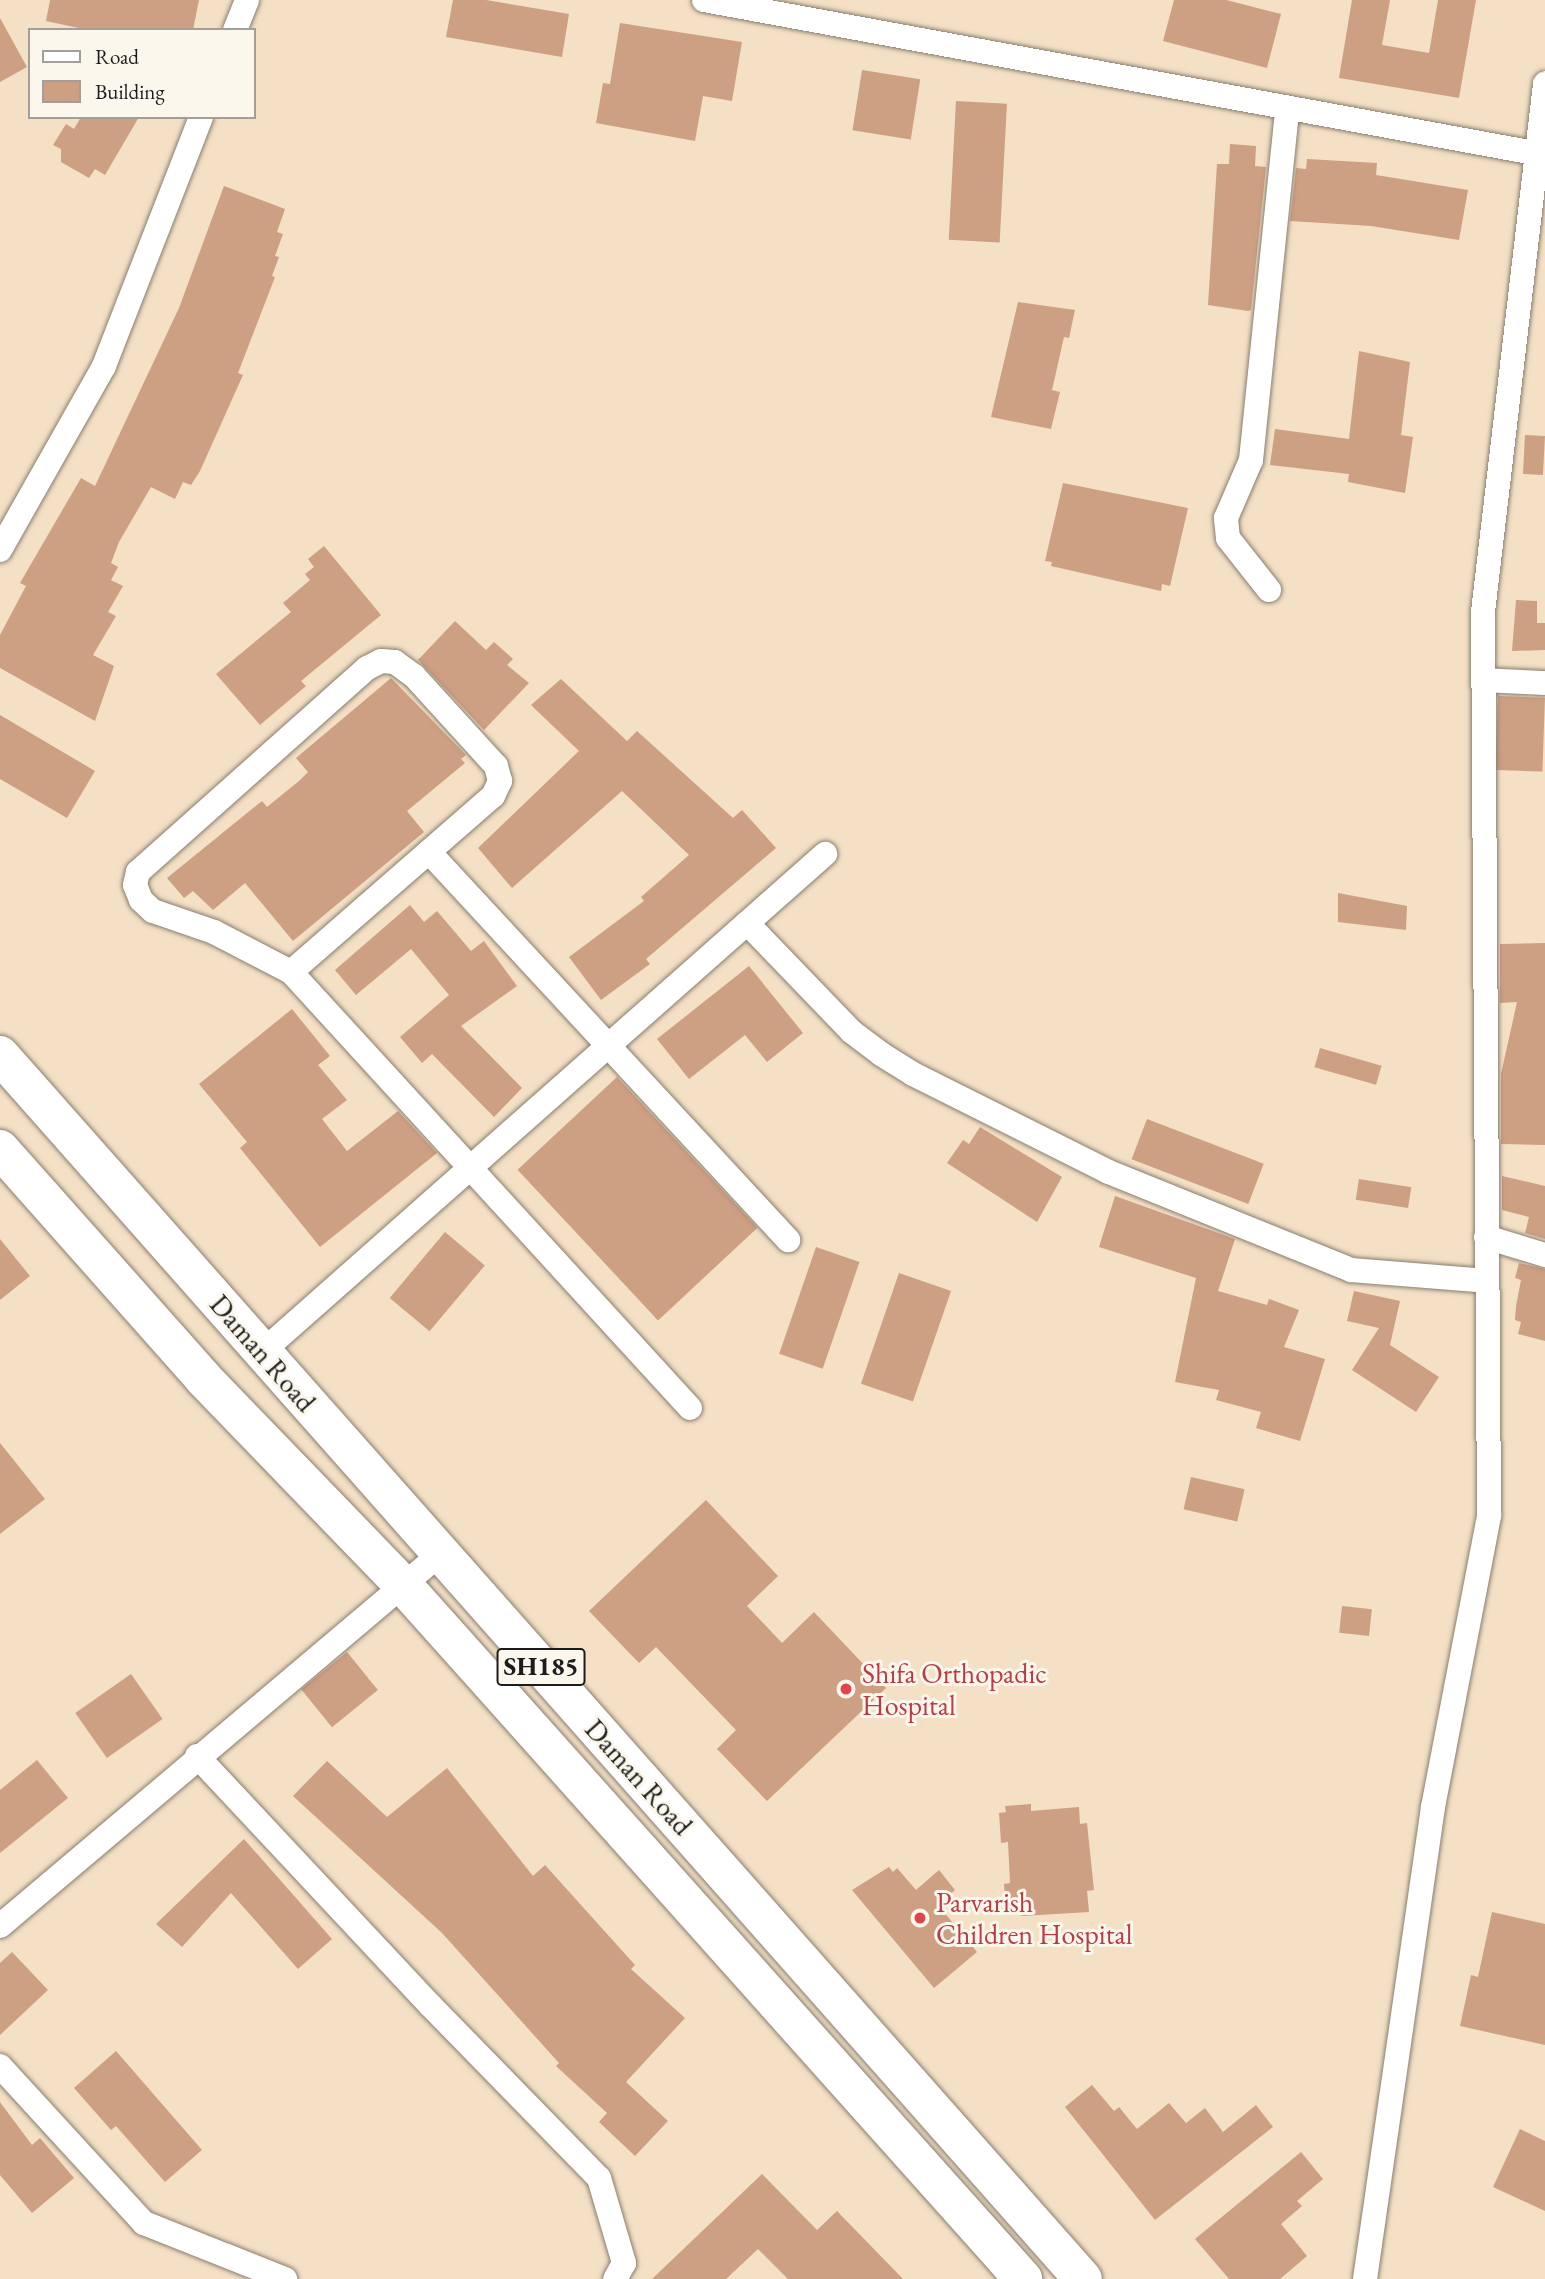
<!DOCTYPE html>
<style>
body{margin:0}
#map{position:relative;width:1545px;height:2279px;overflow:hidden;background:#f4e0c5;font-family:"EB Garamond",serif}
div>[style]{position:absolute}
.building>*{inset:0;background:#cd9f83;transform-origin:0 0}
.roads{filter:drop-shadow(0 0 2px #887e70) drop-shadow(0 0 2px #887e70)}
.minor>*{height:24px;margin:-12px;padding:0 12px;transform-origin:12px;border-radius:12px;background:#fff}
.primary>*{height:38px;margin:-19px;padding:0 19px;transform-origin:19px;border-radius:19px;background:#fff}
.dots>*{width:19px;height:19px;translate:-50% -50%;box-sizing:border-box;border:4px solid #fbf7ec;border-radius:50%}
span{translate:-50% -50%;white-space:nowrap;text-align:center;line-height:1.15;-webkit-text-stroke:6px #fbf7ec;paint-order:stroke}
.shield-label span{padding:2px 5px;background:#fbf7ec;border:2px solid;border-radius:5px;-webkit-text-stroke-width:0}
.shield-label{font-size:26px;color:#1c1c1c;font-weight:700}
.street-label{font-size:28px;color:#1c1c1c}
.health-label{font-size:28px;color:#be3a42}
.left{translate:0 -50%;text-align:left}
.legend{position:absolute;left:28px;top:28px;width:228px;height:91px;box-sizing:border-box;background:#fbf7ec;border:2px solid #a29f99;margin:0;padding:9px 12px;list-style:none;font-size:21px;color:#1c1c1c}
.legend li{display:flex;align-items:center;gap:14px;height:35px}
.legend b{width:35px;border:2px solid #a29f99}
</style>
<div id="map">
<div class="building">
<div style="clip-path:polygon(50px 0,199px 0,193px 30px,88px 30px,46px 21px)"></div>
<div style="clip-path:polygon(453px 0,486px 0,569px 14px,562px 57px,446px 37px)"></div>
<div style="clip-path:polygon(1174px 0,1226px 0,1281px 14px,1267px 68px,1163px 41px)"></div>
<div style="clip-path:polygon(1352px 0,1390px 0,1382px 45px,1429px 53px,1438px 0,1476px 0,1459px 98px,1339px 78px)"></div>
<div style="clip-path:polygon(0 18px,27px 67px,0 82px)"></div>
<div style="clip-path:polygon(620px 23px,742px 42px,732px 101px,703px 96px,695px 141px,596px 123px,603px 83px,610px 84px)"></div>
<div style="left:862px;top:70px;width:59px;height:61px;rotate:9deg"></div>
<div style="left:956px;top:101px;width:51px;height:139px;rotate:3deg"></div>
<div style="clip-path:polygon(81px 117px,139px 117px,105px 175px,95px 169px,89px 178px,61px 162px,61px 149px,53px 145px,66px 124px,74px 129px)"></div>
<div style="clip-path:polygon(1230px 144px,1256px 146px,1255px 166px,1266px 167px,1251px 310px,1248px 311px,1208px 305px,1217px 164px,1229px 164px)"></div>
<div style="clip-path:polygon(1307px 159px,1377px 163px,1376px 175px,1468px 190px,1459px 240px,1371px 226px,1290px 221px,1296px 168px,1306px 169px)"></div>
<div style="clip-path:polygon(224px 186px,285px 209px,277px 232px,283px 234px,275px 256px,279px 257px,272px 276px,275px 277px,238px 373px,243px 375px,200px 471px,191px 485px,183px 482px,175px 499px,151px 487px,119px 542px,111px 563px,118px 567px,111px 580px,123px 586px,108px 612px,116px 616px,93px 655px,114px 666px,95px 721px,0 668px,0 635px,26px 586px,20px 583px,81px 478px,95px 486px,179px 308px)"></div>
<div style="clip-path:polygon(1018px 302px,1075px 310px,1069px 338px,1064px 337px,1052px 390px,1060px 392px,1051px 429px,991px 417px)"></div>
<div style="clip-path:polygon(1359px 351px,1410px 362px,1401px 435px,1413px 437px,1405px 493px,1348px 482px,1349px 474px,1270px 465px,1275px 429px,1349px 439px)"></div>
<div style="left:1525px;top:435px;width:20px;height:39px;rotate:3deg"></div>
<div style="clip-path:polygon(1063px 483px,1188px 508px,1170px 586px,1162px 584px,1161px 591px,1051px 566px,1052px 562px,1045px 561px)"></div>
<div style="clip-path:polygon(324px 546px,381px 615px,301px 681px,306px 686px,260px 725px,216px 674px,291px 612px,283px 603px,310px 580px,305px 574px,314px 567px,308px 559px)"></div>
<div style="clip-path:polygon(1516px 600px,1537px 601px,1537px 623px,1545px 623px,1545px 650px,1512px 651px)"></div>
<div style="clip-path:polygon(455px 621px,486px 650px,494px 642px,513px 659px,507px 665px,529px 683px,484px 730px,418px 660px)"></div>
<div style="clip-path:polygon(391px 678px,466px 755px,461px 759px,465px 763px,407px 811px,424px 832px,293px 941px,245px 883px,213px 910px,193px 891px,184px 898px,167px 878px,262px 801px,267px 807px,299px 781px,308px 772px,296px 758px)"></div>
<div style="clip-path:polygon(561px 679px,627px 741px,637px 731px,733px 818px,742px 810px,776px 848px,646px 959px,650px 964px,601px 1000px,569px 957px,644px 901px,641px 897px,689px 855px,622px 791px,512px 888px,478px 848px,579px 751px,531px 705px)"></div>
<div style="left:1498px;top:696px;width:47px;height:74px;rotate:2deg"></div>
<div style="clip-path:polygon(0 715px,95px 771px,67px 818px,0 779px)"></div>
<div style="clip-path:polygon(1338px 893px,1407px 906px,1406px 930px,1338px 922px)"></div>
<div style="clip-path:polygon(410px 905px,424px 922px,437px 911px,471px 951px,484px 941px,517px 986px,461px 1026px,522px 1088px,494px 1117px,432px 1054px,422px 1063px,400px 1037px,449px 995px,411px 949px,356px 995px,335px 970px)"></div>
<div style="clip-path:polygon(1545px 943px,1545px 1145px,1501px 1144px,1501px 1074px,1517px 1002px,1500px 1003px,1500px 944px)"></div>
<div style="clip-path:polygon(749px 966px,803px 1033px,767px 1062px,745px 1035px,689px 1079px,657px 1039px)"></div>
<div style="clip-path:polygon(292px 1009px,330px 1056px,318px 1065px,347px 1100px,322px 1119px,347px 1151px,398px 1111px,437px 1153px,320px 1247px,240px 1148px,247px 1142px,199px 1084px)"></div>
<div style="left:1320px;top:1048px;width:64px;height:20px;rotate:16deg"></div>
<div style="left:617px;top:1077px;width:206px;height:136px;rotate:47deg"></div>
<div style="left:1147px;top:1119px;width:125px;height:43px;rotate:21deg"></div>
<div style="clip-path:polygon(980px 1127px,1062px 1177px,1037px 1222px,947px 1163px,963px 1140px,969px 1144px)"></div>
<div style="clip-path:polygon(1502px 1176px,1545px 1186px,1545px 1239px,1525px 1233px,1529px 1217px,1502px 1210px)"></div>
<div style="left:1359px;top:1179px;width:53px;height:21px;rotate:9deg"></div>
<div style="clip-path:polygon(1115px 1196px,1235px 1239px,1218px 1291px,1267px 1305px,1269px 1299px,1299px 1310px,1284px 1347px,1325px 1359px,1300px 1441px,1256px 1428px,1261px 1412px,1216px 1400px,1219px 1390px,1175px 1382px,1196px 1278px,1099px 1247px)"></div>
<div style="left:445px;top:1232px;width:52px;height:86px;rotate:40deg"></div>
<div style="clip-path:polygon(0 1239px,30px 1276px,0 1300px)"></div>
<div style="left:816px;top:1247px;width:46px;height:113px;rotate:19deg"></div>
<div style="clip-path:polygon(1519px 1263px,1545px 1269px,1545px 1341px,1518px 1334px,1521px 1322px,1515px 1320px,1516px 1306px,1521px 1280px,1515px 1278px)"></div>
<div style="left:899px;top:1273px;width:55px;height:117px;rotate:19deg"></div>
<div style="clip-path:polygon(1354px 1291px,1400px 1301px,1390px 1345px,1439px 1377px,1416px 1412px,1352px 1370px,1379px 1328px,1347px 1321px)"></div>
<div style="clip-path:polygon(0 1443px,45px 1499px,0 1534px)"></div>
<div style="left:1191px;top:1477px;width:55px;height:33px;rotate:13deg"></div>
<div style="clip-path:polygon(706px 1500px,778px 1576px,747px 1606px,782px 1643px,814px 1612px,886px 1688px,767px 1801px,717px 1749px,736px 1730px,656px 1647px,639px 1663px,589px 1611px)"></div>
<div style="left:1342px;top:1606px;width:30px;height:27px;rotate:6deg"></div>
<div style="left:347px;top:1652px;width:49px;height:59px;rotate:51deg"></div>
<div style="left:131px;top:1674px;width:55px;height:68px;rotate:55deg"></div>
<div style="clip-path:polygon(37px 1760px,68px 1798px,0 1853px,0 1790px)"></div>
<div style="clip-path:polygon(327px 1761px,387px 1817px,447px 1768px,533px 1876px,545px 1865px,635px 1965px,631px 1969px,685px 2018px,626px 2082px,668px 2121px,635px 2156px,599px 2122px,607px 2113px,556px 2066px,559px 2063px,442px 1933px,293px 1796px)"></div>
<div style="clip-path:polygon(1031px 1804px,1031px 1811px,1079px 1807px,1080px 1824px,1087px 1823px,1094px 1890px,1087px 1891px,1089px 1912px,1023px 1916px,1006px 1910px,1004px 1884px,1010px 1883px,1008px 1842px,1001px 1843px,999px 1813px,1006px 1812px,1005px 1806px)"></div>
<div style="clip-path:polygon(244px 1839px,332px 1939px,298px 1969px,231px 1893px,182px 1947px,156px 1924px)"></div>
<div style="clip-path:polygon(889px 1867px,893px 1872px,897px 1868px,916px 1890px,939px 1870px,955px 1890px,938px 1905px,977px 1952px,934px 1988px,852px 1890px)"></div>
<div style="clip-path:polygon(1492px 1912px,1545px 1924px,1545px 2045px,1460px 2026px,1471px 1975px,1478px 1977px)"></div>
<div style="clip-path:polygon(12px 1952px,48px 1990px,0 2035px,0 1963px)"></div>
<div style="clip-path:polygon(116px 2051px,202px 2150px,165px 2182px,116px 2126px,111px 2130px,74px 2088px)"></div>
<div style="clip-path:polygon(1092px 2085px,1114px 2111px,1119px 2107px,1137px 2129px,1169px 2103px,1186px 2123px,1205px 2108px,1223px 2132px,1256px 2105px,1273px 2127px,1155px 2220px,1065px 2107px)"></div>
<div style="clip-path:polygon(0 2102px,32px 2145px,40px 2138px,74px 2178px,32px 2213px,0 2175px)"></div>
<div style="clip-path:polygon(1520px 2129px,1545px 2141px,1545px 2211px,1493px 2187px)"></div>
<div style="clip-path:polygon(1301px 2152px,1323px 2179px,1297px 2201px,1302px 2206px,1281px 2224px,1307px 2256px,1280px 2279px,1229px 2279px,1195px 2239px)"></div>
<div style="clip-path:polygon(762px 2174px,817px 2230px,837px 2211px,903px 2279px,788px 2279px,758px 2249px,726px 2279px,652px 2279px)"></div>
</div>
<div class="roads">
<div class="minor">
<div style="left:704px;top:0;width:844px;rotate:10.44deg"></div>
<div style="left:235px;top:30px;width:32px;rotate:-68deg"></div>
<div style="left:0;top:550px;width:211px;rotate:-60.5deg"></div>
<div style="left:104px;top:366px;width:267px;rotate:-68.7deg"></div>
<div style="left:1269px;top:590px;width:66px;rotate:-128.3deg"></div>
<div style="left:1228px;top:538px;width:20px;rotate:-96deg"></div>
<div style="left:1226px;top:518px;width:63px;rotate:-66.7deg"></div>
<div style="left:1251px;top:460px;width:353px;rotate:-84.1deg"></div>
<div style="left:1483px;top:680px;width:62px;rotate:2.8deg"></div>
<div style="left:429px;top:852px;width:529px;rotate:47.22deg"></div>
<div style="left:747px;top:923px;width:151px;rotate:46.1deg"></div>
<div style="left:852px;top:1032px;width:36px;rotate:37deg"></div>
<div style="left:881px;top:1054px;width:38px;rotate:32deg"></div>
<div style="left:913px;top:1074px;width:219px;rotate:26.6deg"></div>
<div style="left:1109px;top:1172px;width:261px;rotate:22deg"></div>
<div style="left:1351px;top:1270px;width:136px;rotate:4.6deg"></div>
<div style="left:291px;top:972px;width:268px;rotate:-41.1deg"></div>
<div style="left:493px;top:796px;width:17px;rotate:-65deg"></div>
<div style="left:500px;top:781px;width:16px;rotate:-105deg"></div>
<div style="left:496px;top:766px;width:122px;rotate:-132.3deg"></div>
<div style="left:414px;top:676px;width:24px;rotate:-144deg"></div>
<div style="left:395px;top:662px;width:14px;rotate:-176deg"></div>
<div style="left:381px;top:661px;width:16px;rotate:153deg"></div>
<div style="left:367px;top:668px;width:307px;rotate:138.3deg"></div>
<div style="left:138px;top:872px;width:13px;rotate:103deg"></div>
<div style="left:135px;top:885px;width:16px;rotate:68deg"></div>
<div style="left:141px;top:900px;width:16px;rotate:43deg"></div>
<div style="left:153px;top:911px;width:65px;rotate:19deg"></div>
<div style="left:214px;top:932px;width:87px;rotate:27.5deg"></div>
<div style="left:291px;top:972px;width:591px;rotate:47.54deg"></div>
<div style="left:1486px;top:1237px;width:62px;rotate:17deg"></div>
<div style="left:262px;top:1352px;width:752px;rotate:-41.49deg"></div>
<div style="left:197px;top:1756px;width:342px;rotate:46.9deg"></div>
<div style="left:431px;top:2006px;width:240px;rotate:45.7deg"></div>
<div style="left:599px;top:2178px;width:89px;rotate:73.6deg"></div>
<div style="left:624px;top:2263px;width:18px;rotate:119deg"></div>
<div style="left:0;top:1926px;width:576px;rotate:-40.21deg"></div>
<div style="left:0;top:2066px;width:213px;rotate:47.5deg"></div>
<div style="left:144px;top:2223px;width:152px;rotate:21.7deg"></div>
<div style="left:1365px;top:2279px;width:477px;rotate:-81.8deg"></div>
<div style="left:1433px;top:1807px;width:297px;rotate:-79.1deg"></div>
<div style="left:1489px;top:1515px;width:903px;rotate:-90.38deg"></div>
<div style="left:1483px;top:612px;width:532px;rotate:-83.3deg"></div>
</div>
<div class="primary">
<div style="left:0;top:1055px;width:1634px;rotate:48.5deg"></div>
<div style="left:0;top:1149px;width:306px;rotate:48.4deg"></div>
<div style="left:203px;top:1378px;width:288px;rotate:46deg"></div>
<div style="left:403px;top:1585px;width:931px;rotate:48.22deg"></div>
</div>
</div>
<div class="dots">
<div style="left:846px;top:1689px;background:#e0444e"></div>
<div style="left:920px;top:1918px;background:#e0444e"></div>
</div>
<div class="shield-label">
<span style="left:541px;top:1667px">SH185</span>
</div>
<div class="street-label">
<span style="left:263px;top:1353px;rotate:49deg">Daman Road</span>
<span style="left:639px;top:1777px;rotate:48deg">Daman Road</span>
</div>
<div class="health-label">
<span class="left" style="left:862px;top:1689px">Shifa Orthopadic<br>Hospital</span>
<span class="left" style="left:936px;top:1918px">Parvarish<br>Children Hospital</span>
</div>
<ul class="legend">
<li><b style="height:9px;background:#fff"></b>Road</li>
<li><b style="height:19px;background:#cd9f83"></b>Building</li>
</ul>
</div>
